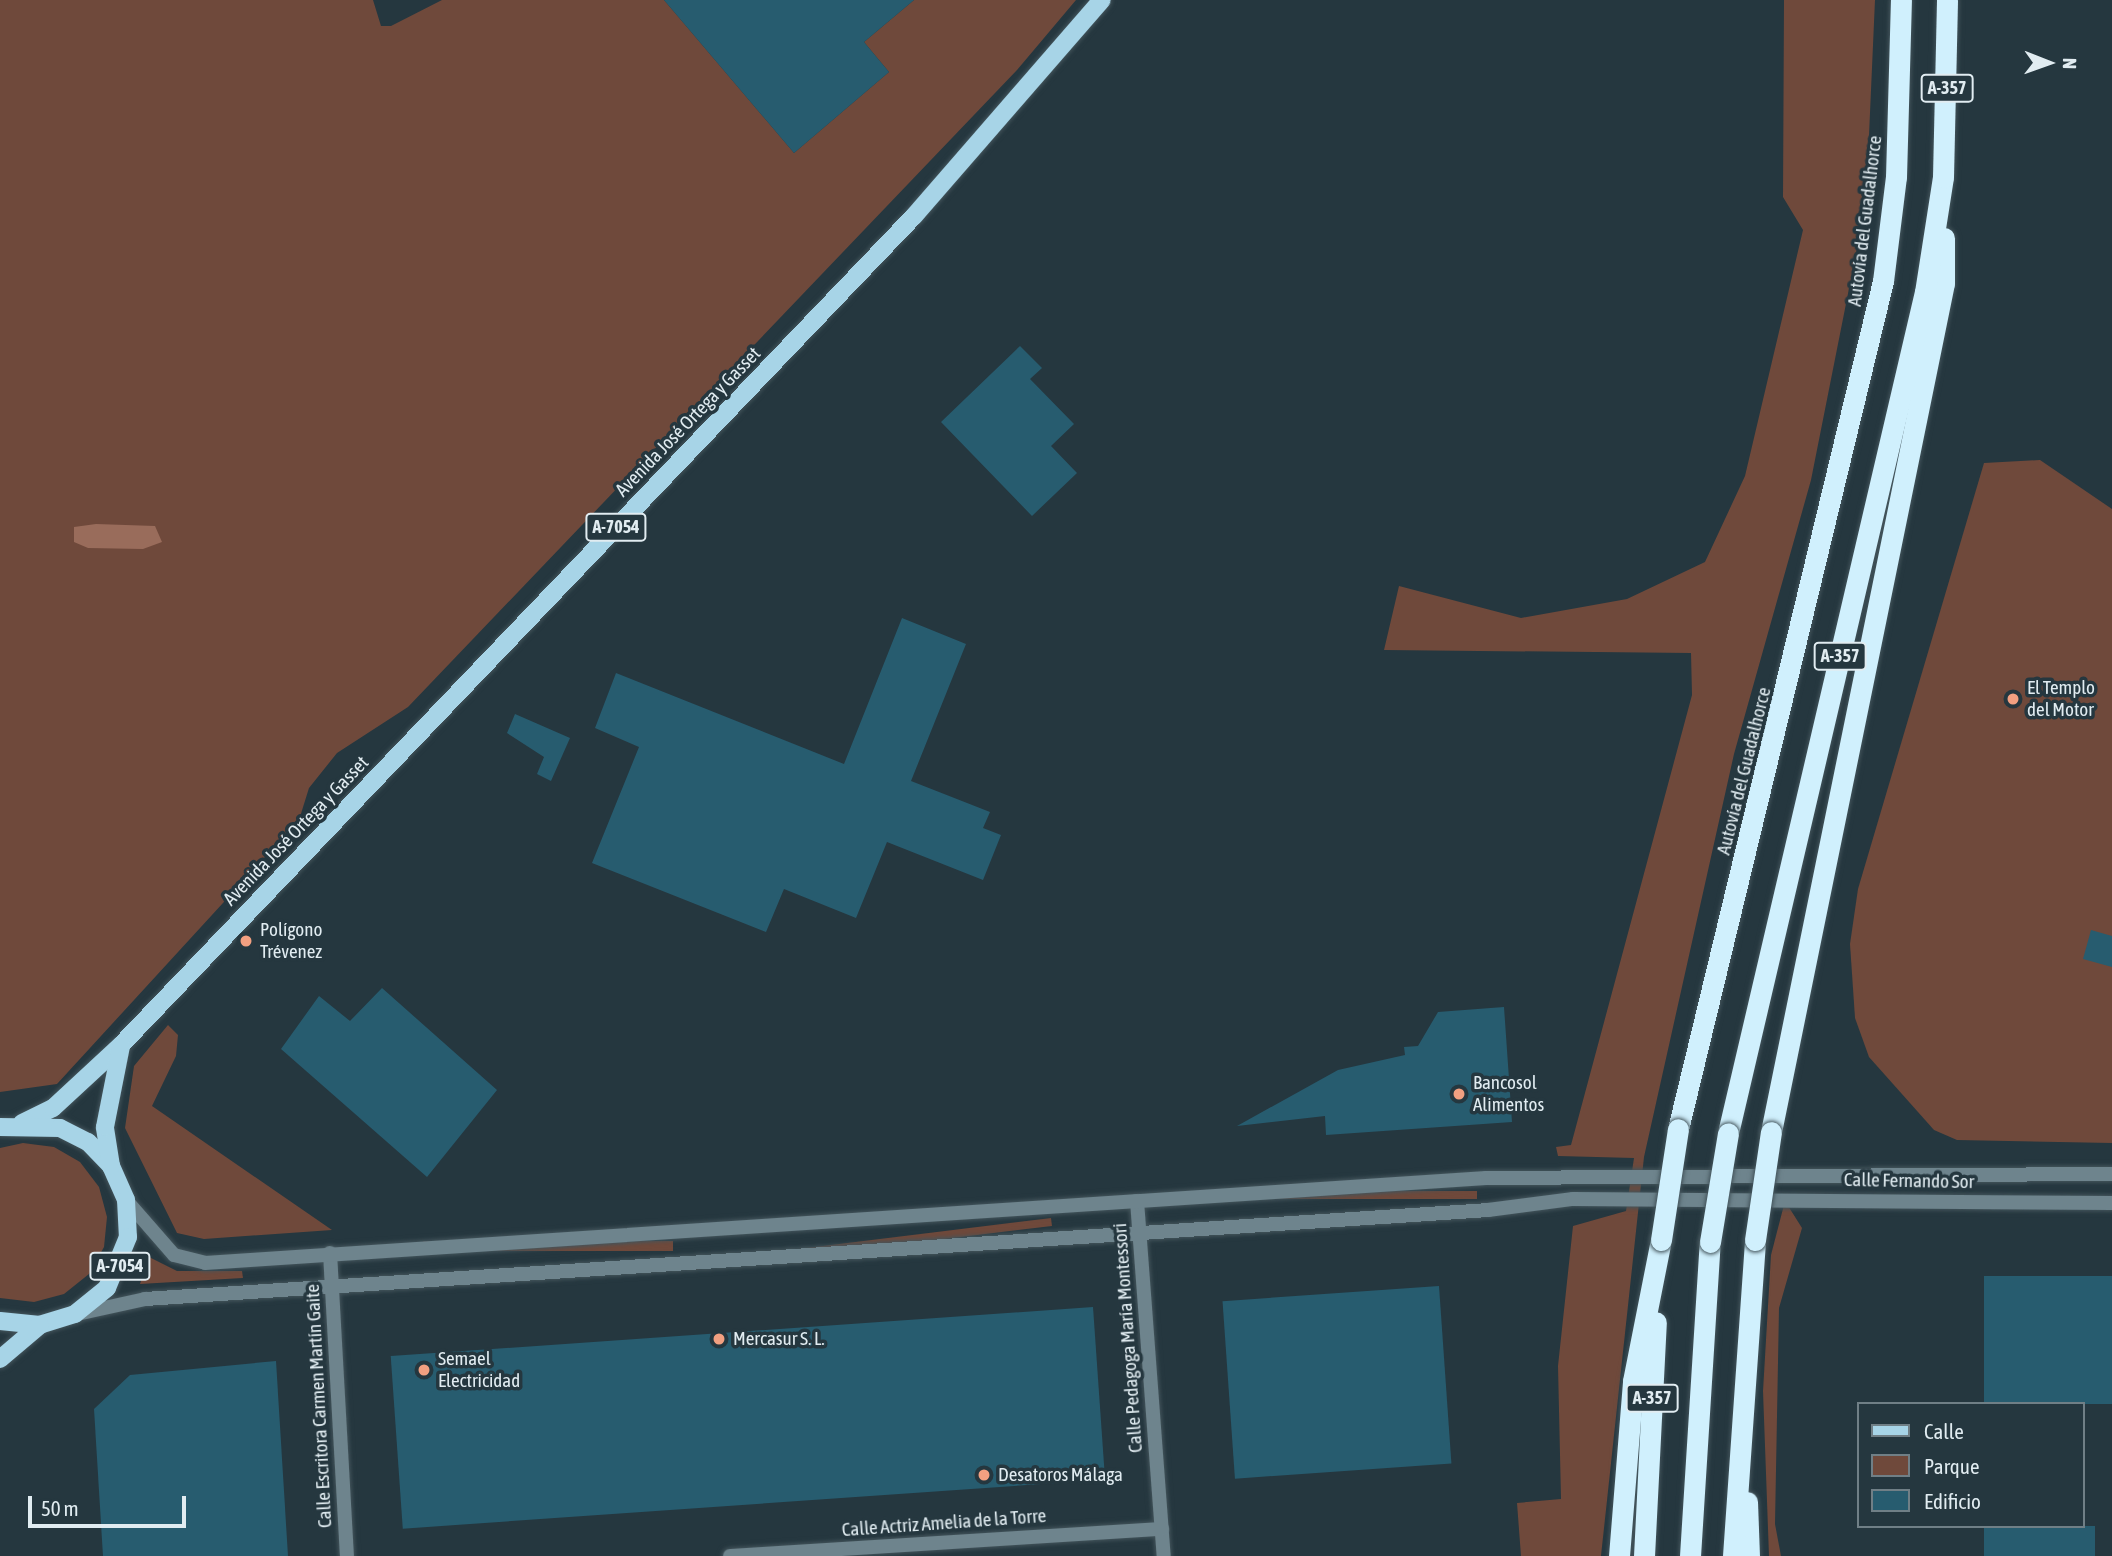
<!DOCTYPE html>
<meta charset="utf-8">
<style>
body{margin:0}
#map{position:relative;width:2112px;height:1556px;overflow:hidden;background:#25373f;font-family:"Asap Condensed",sans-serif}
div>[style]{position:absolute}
.green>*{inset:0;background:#6f493b;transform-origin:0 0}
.water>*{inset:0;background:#996c5b}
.building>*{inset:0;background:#275c6f;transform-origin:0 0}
.roads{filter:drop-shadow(0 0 2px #43545b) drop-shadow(0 0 2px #43545b)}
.minor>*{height:14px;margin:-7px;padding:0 7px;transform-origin:7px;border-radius:7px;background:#6e848d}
.tertiary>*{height:14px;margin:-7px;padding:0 7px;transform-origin:7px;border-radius:7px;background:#6e848d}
.primary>*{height:18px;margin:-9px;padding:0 9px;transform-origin:9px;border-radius:9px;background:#a7d4e7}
.motorway>*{height:21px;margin:-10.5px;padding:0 10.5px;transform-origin:10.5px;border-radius:10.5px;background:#d0f0fd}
.bridges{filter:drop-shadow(0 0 2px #43545b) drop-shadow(0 0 2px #43545b)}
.motorway-bridge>*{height:21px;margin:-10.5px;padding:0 10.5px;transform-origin:10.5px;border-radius:10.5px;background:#d0f0fd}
.dots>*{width:19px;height:19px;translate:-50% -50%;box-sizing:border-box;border:4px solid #25373f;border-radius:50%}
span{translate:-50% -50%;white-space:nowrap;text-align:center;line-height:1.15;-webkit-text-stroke:7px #25373f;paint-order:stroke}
.shield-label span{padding:2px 5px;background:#25373f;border:2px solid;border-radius:5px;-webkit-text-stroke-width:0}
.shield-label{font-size:18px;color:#e1ecf1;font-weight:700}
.street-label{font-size:19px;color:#e1ecf1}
.poi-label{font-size:19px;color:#e1ecf1}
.left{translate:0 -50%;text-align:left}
.legend{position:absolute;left:1857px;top:1402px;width:228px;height:126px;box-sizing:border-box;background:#25373f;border:2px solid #707f86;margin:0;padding:9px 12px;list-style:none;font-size:21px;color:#e1ecf1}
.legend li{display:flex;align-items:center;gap:14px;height:35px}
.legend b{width:35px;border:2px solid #707f86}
.north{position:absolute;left:2014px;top:28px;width:70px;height:70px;-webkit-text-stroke:5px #25373f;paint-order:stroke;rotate:91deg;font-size:19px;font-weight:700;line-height:28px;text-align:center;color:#e1ecf1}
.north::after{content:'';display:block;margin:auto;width:24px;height:32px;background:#e1ecf1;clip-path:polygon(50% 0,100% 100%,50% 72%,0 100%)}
.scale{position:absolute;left:28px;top:1496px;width:158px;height:32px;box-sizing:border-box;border:4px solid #e1ecf1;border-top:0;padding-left:9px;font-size:21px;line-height:24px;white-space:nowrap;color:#e1ecf1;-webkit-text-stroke:5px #25373f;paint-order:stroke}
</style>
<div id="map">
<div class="green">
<div style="clip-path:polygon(0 0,373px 0,381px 26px,391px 26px,442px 0,664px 0,794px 153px,889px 72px,864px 42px,914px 0,1076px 0,1017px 70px,408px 707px,337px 753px,309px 788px,299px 820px,57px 1084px,0 1092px)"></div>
<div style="clip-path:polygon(1784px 0,1875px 0,1866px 203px,1811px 480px,1734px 754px,1644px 1157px,1601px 1556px,1521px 1556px,1517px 1503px,1561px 1499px,1558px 1366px,1573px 1226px,1626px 1211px,1634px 1158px,1558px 1156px,1556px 1147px,1571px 1145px,1692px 695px,1691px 653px,1384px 650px,1399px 586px,1521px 618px,1627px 599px,1705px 562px,1745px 476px,1803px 230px,1783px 197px)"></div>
<div style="clip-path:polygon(2040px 460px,2112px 509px,2112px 1143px,1957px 1140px,1934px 1130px,1869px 1057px,1855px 1018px,1850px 944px,1858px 889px,1984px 463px)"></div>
<div style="clip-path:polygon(168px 1025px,178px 1035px,176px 1056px,152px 1106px,332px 1230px,204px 1239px,177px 1233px,125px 1128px,134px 1066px)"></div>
<div style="clip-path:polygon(23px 1143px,54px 1147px,80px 1162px,99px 1187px,107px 1217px,104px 1247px,89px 1274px,64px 1294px,34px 1302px,0 1298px,0 1148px)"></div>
<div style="left:1477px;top:1191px;width:8px;height:248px;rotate:90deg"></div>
<div style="clip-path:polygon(1785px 1201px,1802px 1228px,1779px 1308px,1775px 1524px,1781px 1556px,1769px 1556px,1763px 1391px,1771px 1255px)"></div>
<div style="left:1051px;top:1218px;width:8px;height:360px;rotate:83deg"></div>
<div style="left:673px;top:1241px;width:10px;height:250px;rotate:90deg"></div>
<div style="clip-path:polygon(149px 1257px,177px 1271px,242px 1271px,243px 1278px,140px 1284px)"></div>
</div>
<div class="water">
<div style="clip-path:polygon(96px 524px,155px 526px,162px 542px,143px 549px,88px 548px,74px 542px,74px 527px)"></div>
</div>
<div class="building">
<div style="clip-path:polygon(664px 0,914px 0,864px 42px,889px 72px,794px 153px)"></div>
<div style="clip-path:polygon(1020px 346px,1042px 368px,1030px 379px,1074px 424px,1051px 446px,1077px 473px,1032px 516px,941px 422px)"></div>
<div style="clip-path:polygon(902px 618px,966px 644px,911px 781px,990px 812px,983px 828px,1001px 835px,983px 880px,887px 842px,856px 918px,784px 889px,766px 932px,592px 863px,639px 747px,595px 728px,616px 673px,844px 764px)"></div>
<div style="clip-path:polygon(515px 714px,570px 738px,551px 781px,537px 774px,544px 757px,507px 733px)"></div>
<div style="clip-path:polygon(2091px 930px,2112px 936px,2112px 967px,2083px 959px)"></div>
<div style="clip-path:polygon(382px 988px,497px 1090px,427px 1177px,281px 1049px,319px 996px,350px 1021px)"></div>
<div style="clip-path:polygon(1504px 1007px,1512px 1122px,1326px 1135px,1325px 1116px,1237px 1126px,1338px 1070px,1405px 1055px,1404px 1047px,1418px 1046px,1438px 1012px)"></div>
<div style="left:1984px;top:1276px;width:128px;height:128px"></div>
<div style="left:1439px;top:1286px;width:178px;height:217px;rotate:86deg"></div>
<div style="left:1093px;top:1307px;width:173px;height:704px;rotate:86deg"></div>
<div style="clip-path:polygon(276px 1361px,288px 1556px,103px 1556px,94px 1409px,130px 1375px)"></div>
<div style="left:1984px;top:1526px;width:111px;height:30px"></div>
</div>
<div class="roads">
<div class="minor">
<div style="left:1137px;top:1201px;width:356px;rotate:85.7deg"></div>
<div style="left:330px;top:1253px;width:303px;rotate:86.8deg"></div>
<div style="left:730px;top:1556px;width:433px;rotate:-3.6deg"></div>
</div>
<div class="tertiary">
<div style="left:126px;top:1200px;width:73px;rotate:48.9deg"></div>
<div style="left:174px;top:1255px;width:32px;rotate:14deg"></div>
<div style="left:205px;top:1263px;width:1284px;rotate:-3.8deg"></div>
<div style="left:1486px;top:1178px;width:626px;rotate:-0.37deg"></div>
<div style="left:77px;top:1314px;width:70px;rotate:-12.4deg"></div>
<div style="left:145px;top:1299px;width:1346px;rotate:-3.79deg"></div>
<div style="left:1488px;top:1210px;width:86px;rotate:-7.4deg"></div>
<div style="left:1573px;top:1199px;width:539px;rotate:0.43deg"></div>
</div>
<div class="primary">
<div style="left:22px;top:1123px;width:34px;rotate:-26deg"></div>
<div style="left:53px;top:1108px;width:93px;rotate:-42.8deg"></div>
<div style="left:121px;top:1045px;width:1147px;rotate:-46.27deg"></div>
<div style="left:914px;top:216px;width:286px;rotate:-49deg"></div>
<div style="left:0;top:1127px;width:60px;rotate:1deg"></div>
<div style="left:60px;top:1128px;width:31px;rotate:27deg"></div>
<div style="left:88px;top:1142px;width:33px;rotate:46deg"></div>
<div style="left:111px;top:1166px;width:37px;rotate:66deg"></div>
<div style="left:126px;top:1200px;width:37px;rotate:87deg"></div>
<div style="left:128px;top:1237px;width:55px;rotate:112.4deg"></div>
<div style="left:107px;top:1288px;width:41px;rotate:140.9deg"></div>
<div style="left:75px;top:1314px;width:37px;rotate:163deg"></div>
<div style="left:40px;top:1325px;width:40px;rotate:-174.3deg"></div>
<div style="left:111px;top:1166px;width:39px;rotate:-99deg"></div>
<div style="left:105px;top:1127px;width:83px;rotate:-78.8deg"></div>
<div style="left:0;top:1359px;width:52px;rotate:-40.4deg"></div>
</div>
<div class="motorway">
<div style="left:1678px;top:1129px;width:872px;rotate:-76.41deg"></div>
<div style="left:1883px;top:281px;width:105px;rotate:-82.9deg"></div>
<div style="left:1896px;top:177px;width:177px;rotate:-88.4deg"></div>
<div style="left:1771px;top:1132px;width:866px;rotate:-78.48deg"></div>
<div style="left:1944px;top:283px;width:45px;rotate:-90deg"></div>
<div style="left:1728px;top:1133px;width:864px;rotate:-76.82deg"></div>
<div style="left:1925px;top:292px;width:116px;rotate:-81.1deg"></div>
<div style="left:1943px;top:177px;width:177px;rotate:-88.7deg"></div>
<div style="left:1747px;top:1502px;width:54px;rotate:87.9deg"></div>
<div style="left:1619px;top:1556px;width:176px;rotate:-85.4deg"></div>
<div style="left:1633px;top:1381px;width:144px;rotate:-78.8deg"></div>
<div style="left:1644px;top:1556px;width:234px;rotate:-87.1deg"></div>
<div style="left:1690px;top:1556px;width:315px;rotate:-86.4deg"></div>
<div style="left:1733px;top:1556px;width:317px;rotate:-86deg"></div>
</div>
</div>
<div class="bridges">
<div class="motorway-bridge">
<div style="left:1661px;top:1240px;width:112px;rotate:-81.3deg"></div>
<div style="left:1755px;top:1240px;width:109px;rotate:-81.6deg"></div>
<div style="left:1710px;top:1242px;width:110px;rotate:-80.6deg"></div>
</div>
</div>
<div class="dots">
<div style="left:2013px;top:699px;background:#f2a081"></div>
<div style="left:246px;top:941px;background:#f2a081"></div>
<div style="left:1459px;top:1094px;background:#f2a081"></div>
<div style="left:719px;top:1339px;background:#f2a081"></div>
<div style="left:424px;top:1370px;background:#f2a081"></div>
<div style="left:984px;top:1475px;background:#f2a081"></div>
</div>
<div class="shield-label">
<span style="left:1947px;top:88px">A-357</span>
<span style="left:616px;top:527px">A-7054</span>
<span style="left:1840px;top:656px">A-357</span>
<span style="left:120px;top:1266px">A-7054</span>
<span style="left:1652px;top:1398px">A-357</span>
</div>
<div class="street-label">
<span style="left:1865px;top:221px;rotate:-83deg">Autovía del Guadalhorce</span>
<span style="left:688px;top:422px;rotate:-46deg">Avenida José Ortega y Gasset</span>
<span style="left:1744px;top:771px;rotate:-76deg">Autovía del Guadalhorce</span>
<span style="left:296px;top:831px;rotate:-46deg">Avenida José Ortega y Gasset</span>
<span style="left:1909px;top:1181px;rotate:1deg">Calle Fernando Sor</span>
<span style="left:1128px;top:1338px;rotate:-94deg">Calle Pedagoga María Montessori</span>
<span style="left:319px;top:1406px;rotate:-93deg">Calle Escritora Carmen Martín Gaite</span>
<span style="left:944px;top:1523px;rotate:-4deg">Calle Actriz Amelia de la Torre</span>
</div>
<div class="poi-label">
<span class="left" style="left:2027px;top:699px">El Templo<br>del Motor</span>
<span class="left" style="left:260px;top:941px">Polígono<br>Trévenez</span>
<span class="left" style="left:1473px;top:1094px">Bancosol<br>Alimentos</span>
<span class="left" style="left:733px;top:1339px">Mercasur S. L.</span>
<span class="left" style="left:438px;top:1370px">Semael<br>Electricidad</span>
<span class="left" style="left:998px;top:1475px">Desatoros Málaga</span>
</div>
<ul class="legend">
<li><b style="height:9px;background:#a7d4e7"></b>Calle</li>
<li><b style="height:19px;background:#6f493b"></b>Parque</li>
<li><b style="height:19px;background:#275c6f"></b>Edificio</li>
</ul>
<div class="north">N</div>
<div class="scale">50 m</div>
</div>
